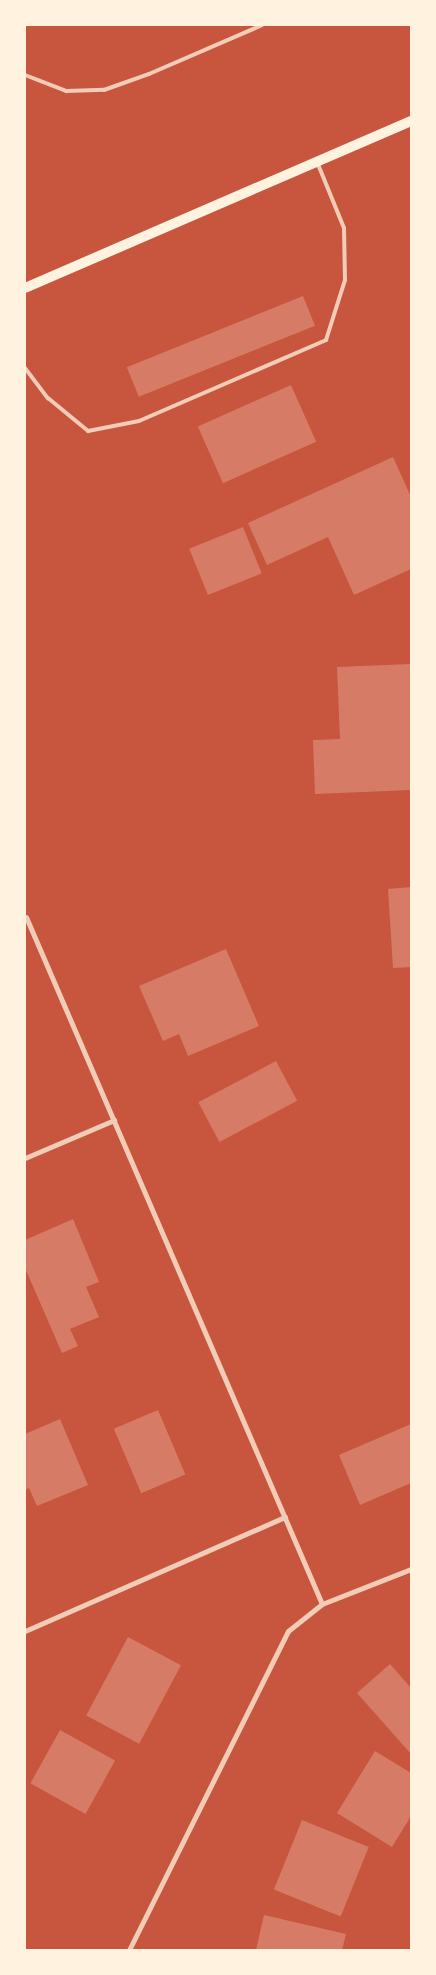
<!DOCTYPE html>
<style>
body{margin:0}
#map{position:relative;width:436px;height:1975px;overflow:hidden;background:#c8553d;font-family:"Source Sans 3",sans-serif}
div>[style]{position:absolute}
.building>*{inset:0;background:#d67c66;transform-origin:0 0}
.service>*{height:4px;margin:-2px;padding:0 2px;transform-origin:2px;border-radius:2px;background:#f1ccb7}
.minor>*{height:5px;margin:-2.5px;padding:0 2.5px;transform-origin:2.5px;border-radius:2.5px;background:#f1ccb7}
.secondary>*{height:10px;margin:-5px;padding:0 5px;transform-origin:5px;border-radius:5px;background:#fff3e0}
span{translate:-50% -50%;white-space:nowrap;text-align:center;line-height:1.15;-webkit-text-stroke:5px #fff3e0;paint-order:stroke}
.frame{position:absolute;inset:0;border:26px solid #fff3e0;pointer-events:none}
</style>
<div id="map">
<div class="building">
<div style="left:303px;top:296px;width:32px;height:190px;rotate:68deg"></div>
<div style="left:291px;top:385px;width:62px;height:102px;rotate:66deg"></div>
<div style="clip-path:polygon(393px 457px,411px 497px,411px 569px,354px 595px,328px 537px,267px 565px,248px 523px)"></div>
<div style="left:243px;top:527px;width:50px;height:58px;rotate:68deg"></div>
<div style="clip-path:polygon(411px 664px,411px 790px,315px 794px,313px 740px,340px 739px,337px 667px)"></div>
<div style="clip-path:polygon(411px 887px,411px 967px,393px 968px,388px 889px)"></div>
<div style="clip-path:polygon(226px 949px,259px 1026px,188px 1056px,179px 1034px,163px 1041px,139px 986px)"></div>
<div style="left:276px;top:1061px;width:45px;height:88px;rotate:62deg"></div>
<div style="clip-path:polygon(73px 1219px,99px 1282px,86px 1287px,99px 1317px,70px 1329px,78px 1346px,62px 1353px,25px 1268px,25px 1240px)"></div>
<div style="left:158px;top:1410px;width:70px;height:48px;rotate:67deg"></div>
<div style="clip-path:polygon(60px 1419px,88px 1485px,37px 1506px,29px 1488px,25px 1490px,25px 1434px)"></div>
<div style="clip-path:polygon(411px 1424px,411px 1483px,360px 1505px,339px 1455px)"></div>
<div style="left:128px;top:1637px;width:60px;height:89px;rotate:28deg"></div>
<div style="clip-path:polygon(390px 1664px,411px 1688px,411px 1754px,357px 1693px)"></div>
<div style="left:60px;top:1730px;width:63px;height:61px;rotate:29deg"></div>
<div style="clip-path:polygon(375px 1751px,411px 1773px,411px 1816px,392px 1847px,337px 1813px)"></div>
<div style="left:302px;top:1820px;width:72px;height:75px;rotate:22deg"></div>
<div style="clip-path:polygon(264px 1915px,346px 1934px,342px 1950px,256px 1950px)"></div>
</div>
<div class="service">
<div style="left:25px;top:75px;width:44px;rotate:21.3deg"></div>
<div style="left:66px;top:91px;width:38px;rotate:-2deg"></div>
<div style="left:104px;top:90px;width:48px;rotate:-19.6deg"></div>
<div style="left:149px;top:74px;width:123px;rotate:-23.4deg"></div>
<div style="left:25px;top:368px;width:38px;rotate:53deg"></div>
<div style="left:48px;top:398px;width:52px;rotate:39.5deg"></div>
<div style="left:88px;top:431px;width:52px;rotate:-11.1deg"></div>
<div style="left:139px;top:421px;width:204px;rotate:-23.4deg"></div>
<div style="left:326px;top:340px;width:63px;rotate:-72.4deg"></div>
<div style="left:345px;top:280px;width:52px;rotate:-91.1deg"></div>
<div style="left:344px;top:228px;width:71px;rotate:-112.2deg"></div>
</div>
<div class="minor">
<div style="left:26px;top:917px;width:748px;rotate:66.69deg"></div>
<div style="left:25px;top:1158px;width:97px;rotate:-23.1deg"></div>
<div style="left:25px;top:1631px;width:284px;rotate:-23.7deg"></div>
<div style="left:129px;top:1950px;width:356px;rotate:-63.5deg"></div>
<div style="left:288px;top:1631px;width:43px;rotate:-38.5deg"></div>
<div style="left:322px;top:1604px;width:96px;rotate:-21.5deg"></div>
</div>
<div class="secondary">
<div style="left:25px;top:288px;width:421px;rotate:-23.4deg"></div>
</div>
<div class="frame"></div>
</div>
